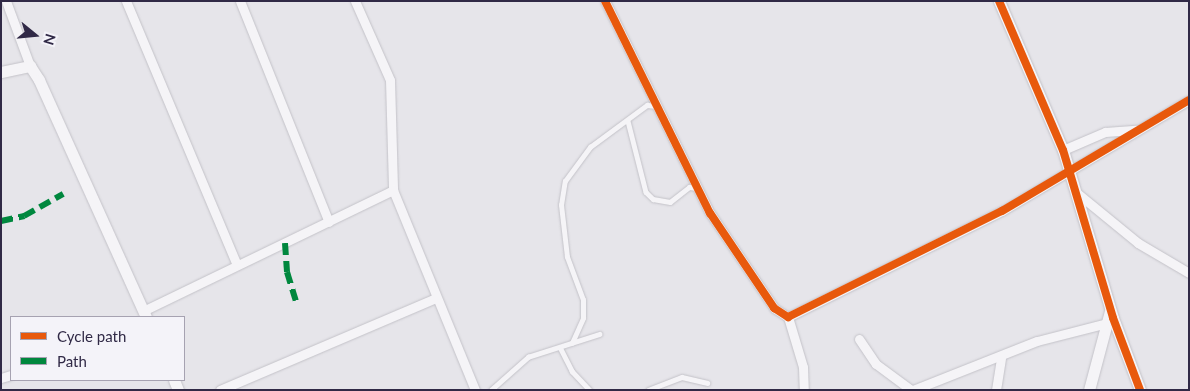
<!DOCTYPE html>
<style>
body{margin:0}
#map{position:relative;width:1190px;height:391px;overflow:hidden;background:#e6e5ea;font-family:Lato,sans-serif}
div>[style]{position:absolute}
.roads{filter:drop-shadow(0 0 1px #c3c2c8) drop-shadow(0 0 1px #c3c2c8)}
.service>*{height:4.5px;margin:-2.25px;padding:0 2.25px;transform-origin:2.25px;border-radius:2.25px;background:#f5f4f7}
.minor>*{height:9px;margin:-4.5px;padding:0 4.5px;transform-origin:4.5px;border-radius:4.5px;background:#f5f4f7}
.tertiary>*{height:11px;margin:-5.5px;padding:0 5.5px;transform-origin:5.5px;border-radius:5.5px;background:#f5f4f7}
.quiet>*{height:6px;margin-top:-3px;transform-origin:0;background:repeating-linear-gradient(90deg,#00873e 0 12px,transparent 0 18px)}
.cycleway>*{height:8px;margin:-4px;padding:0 4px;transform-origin:4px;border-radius:4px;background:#e8590c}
span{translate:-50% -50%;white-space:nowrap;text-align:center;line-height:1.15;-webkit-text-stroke:4px #f4f3f9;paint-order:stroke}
.frame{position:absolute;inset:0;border:2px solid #302946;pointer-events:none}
.legend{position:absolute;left:10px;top:316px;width:175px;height:65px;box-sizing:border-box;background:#f4f3f9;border:1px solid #a6a2b1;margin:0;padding:6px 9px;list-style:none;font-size:15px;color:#302946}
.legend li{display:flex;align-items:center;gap:10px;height:25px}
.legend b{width:25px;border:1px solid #a6a2b1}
.north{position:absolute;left:10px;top:10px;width:50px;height:50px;-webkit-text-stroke:4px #f4f3f9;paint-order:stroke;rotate:107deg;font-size:14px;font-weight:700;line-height:20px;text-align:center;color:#302946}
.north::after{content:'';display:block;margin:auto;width:18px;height:22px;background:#302946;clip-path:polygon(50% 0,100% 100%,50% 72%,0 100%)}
</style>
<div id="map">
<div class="roads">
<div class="service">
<div style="left:628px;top:121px;width:73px;rotate:75.8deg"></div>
<div style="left:646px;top:192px;width:10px;rotate:45deg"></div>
<div style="left:653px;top:199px;width:17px;rotate:10deg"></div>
<div style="left:670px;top:202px;width:24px;rotate:-38deg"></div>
<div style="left:689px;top:187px;width:8px;rotate:7deg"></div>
<div style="left:572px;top:343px;width:27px;rotate:-66deg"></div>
<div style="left:583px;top:318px;width:18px;rotate:-90deg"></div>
<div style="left:583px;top:300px;width:46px;rotate:-110.4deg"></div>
<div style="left:567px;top:257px;width:52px;rotate:-96.6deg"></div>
<div style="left:561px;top:205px;width:24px;rotate:-81deg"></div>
<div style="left:565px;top:181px;width:42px;rotate:-53.7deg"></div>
<div style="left:590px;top:147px;width:71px;rotate:-36.4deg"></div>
<div style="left:647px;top:105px;width:9px;rotate:6deg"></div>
<div style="left:561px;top:349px;width:25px;rotate:63deg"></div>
<div style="left:572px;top:371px;width:26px;rotate:47deg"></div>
<div style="left:491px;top:390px;width:50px;rotate:-41.7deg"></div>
<div style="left:528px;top:357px;width:75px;rotate:-17.9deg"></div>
<div style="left:648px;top:390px;width:36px;rotate:-21deg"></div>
<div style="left:682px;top:377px;width:26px;rotate:13deg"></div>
</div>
<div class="minor">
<div style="left:6px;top:1px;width:69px;rotate:69.7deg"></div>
<div style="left:126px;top:1px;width:286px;rotate:67.2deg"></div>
<div style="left:240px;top:1px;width:238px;rotate:68.1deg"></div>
<div style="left:355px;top:1px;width:86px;rotate:66.1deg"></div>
<div style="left:390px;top:80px;width:110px;rotate:88.4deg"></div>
<div style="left:393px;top:190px;width:216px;rotate:67.7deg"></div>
<div style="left:605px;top:1px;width:237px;rotate:63.7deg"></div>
<div style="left:710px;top:213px;width:115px;rotate:56deg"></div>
<div style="left:774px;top:308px;width:17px;rotate:33deg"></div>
<div style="left:788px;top:317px;width:239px;rotate:-26.4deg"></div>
<div style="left:1002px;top:211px;width:217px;rotate:-30.7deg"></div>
<div style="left:1063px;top:150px;width:46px;rotate:-23.2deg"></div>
<div style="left:1105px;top:132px;width:31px;rotate:-4deg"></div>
<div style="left:1077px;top:193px;width:79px;rotate:39.3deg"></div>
<div style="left:1138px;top:243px;width:59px;rotate:30.5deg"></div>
<div style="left:143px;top:311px;width:278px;rotate:-25.8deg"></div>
<div style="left:788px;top:317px;width:52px;rotate:73.3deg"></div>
<div style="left:803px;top:367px;width:23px;rotate:88deg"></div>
<div style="left:859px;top:339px;width:30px;rotate:56deg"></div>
<div style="left:876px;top:364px;width:44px;rotate:36.6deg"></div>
<div style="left:1px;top:378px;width:10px;rotate:-17deg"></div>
<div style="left:220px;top:390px;width:235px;rotate:-23.1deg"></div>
<div style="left:913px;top:390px;width:133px;rotate:-21.6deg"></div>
<div style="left:1037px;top:341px;width:72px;rotate:-14.4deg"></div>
<div style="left:996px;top:390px;width:33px;rotate:-81deg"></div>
</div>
<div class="tertiary">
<div style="left:999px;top:1px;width:162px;rotate:66.8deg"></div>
<div style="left:1063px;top:150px;width:175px;rotate:73.4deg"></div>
<div style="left:1113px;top:318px;width:77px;rotate:69.4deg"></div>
<div style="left:1px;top:72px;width:30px;rotate:-12deg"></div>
<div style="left:30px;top:66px;width:17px;rotate:57deg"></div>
<div style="left:39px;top:80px;width:260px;rotate:65.7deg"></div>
<div style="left:174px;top:380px;width:11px;rotate:68deg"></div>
<div style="left:1089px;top:390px;width:82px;rotate:-75.1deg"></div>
</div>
</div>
<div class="quiet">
<div style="left:1px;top:221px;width:24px;rotate:-12deg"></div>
<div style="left:24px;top:216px;width:45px;rotate:-29.4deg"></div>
<div style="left:285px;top:243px;width:29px;rotate:86deg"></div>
<div style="left:287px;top:272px;width:30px;rotate:73deg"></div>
</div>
<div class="cycleway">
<div style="left:605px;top:1px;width:237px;rotate:63.7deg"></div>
<div style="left:710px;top:213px;width:115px;rotate:56deg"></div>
<div style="left:774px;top:308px;width:17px;rotate:33deg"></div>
<div style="left:788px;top:317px;width:239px;rotate:-26.4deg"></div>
<div style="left:1002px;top:211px;width:217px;rotate:-30.7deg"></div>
<div style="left:999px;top:1px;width:162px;rotate:66.8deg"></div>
<div style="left:1063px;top:150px;width:175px;rotate:73.4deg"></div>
<div style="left:1113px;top:318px;width:77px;rotate:69.4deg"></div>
</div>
<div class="frame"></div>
<ul class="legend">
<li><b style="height:6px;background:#e8590c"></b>Cycle path</li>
<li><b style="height:6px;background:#00873e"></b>Path</li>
</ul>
<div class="north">N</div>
</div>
